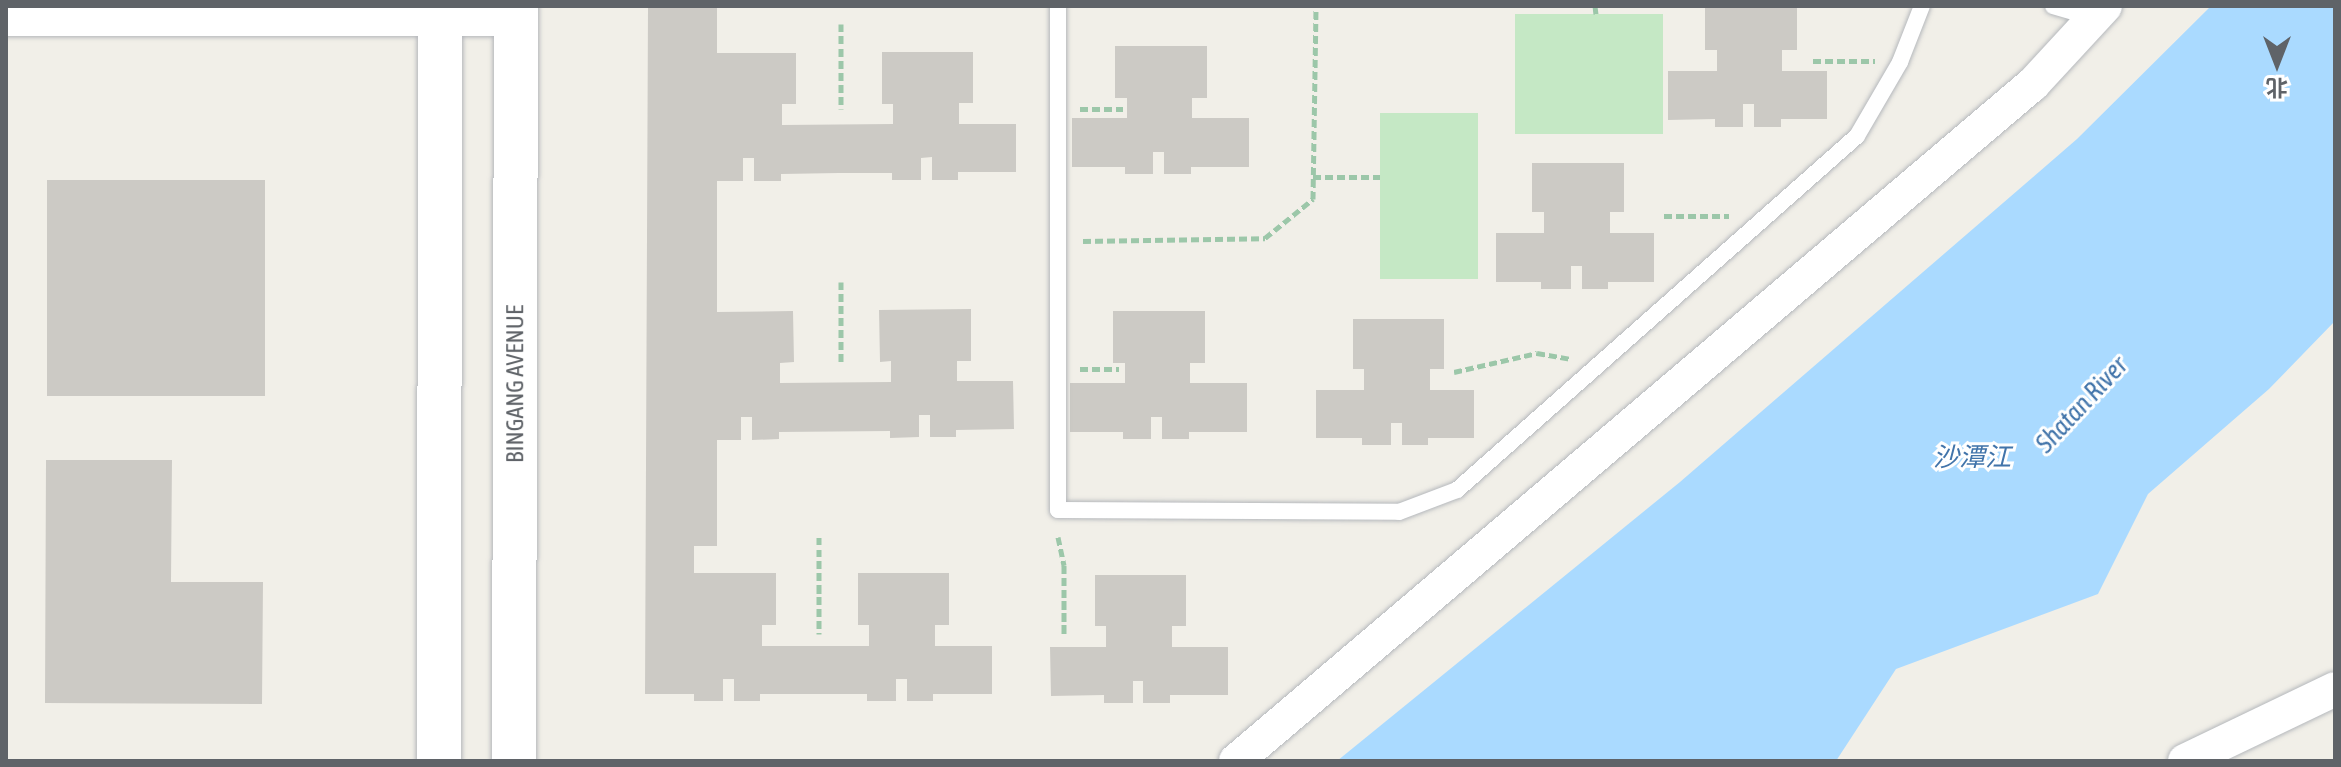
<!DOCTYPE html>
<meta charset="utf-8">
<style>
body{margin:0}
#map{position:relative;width:2341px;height:767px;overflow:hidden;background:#f1efe8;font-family:"Asap Condensed","Noto Sans SC",sans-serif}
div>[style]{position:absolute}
.green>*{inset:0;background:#c5e8c5;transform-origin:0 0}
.water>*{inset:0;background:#aadaff}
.building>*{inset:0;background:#cccac5;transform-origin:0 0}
.path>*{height:5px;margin-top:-2.5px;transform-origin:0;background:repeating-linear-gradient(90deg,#9cc7a9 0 8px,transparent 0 12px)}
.roads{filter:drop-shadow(0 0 2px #b5b8bc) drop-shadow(0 0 2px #b5b8bc)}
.lane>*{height:16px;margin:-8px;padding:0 8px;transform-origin:8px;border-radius:8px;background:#fff}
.street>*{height:34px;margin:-17px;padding:0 17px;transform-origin:17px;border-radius:17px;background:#fff}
.secondary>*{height:44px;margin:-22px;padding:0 22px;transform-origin:22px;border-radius:22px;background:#fff}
span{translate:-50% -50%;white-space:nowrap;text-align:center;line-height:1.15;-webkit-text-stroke:6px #fff;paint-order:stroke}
.street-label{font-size:24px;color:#5f6368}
.water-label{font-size:26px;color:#4174aa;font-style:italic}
.frame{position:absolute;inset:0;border:8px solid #5f6368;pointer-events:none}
.north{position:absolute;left:2237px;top:24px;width:80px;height:80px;-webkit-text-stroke:6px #fff;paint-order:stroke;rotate:180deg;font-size:22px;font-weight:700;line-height:32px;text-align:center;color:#5f6368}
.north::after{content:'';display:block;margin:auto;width:28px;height:36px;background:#5f6368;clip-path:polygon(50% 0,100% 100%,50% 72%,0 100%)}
</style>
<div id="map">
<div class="green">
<div style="left:1663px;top:14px;width:120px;height:148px;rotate:90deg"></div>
<div style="left:1380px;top:113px;width:98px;height:166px"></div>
</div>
<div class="water">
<div style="clip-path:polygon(2211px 6px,2335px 6px,2335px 321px,2269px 389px,2148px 494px,2098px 594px,1896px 669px,1836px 761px,1337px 761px,1680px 482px,2077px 139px)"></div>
</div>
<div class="building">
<div style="clip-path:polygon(648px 6px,717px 6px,717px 53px,796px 53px,796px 104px,782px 104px,782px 125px,893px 124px,893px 104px,882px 104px,882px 52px,973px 52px,973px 103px,959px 103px,959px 124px,1016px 124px,1016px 172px,958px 172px,958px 180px,932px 180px,932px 157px,921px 158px,921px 180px,892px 180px,892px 173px,839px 173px,781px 174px,781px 181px,754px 181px,754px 158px,743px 158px,743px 181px,717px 181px,717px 312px,793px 311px,794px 362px,780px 363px,780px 383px,891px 382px,891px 361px,880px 362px,879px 310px,971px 309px,971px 361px,957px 361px,957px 381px,1013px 381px,1014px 429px,956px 430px,956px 437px,930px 437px,930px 415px,919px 415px,919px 437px,890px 438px,890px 431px,779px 432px,779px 439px,752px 440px,752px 417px,741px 417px,741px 440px,717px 440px,717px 546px,694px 546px,694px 573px,776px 573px,776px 625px,762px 625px,762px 646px,869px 646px,869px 625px,858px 625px,858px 573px,949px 573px,949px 625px,935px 625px,935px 646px,992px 646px,992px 694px,933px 694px,933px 701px,907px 701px,907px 679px,896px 679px,896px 701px,867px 701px,867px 694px,760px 694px,760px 701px,734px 701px,734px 679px,723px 679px,723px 701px,694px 701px,694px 694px,645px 694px)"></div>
<div style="clip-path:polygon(1705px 6px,1797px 6px,1797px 50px,1782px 50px,1782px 71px,1827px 71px,1827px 119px,1781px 119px,1781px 127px,1754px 127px,1754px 104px,1743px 104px,1743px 127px,1715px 127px,1715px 119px,1668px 120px,1668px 71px,1717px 71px,1717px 50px,1705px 50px)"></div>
<div style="clip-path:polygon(1115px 46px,1207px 46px,1207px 98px,1192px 98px,1192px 118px,1249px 118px,1249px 167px,1191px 167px,1191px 174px,1164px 174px,1164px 152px,1153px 152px,1153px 174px,1125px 174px,1125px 167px,1072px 167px,1072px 118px,1127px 118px,1127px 98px,1115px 98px)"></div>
<div style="clip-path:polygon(1532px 163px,1624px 163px,1624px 212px,1610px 212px,1610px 233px,1654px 233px,1654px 282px,1608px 282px,1608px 289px,1582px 289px,1582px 266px,1571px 266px,1571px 289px,1541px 289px,1541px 282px,1496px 282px,1496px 233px,1544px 233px,1544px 212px,1532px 212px)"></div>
<div style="left:47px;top:180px;width:218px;height:216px"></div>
<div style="clip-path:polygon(1113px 311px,1205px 311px,1205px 363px,1190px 363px,1190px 383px,1247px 383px,1247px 432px,1189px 432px,1189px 439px,1162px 439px,1162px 417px,1151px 417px,1151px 439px,1123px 439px,1123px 432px,1070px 432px,1070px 383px,1125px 383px,1125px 363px,1113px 363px)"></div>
<div style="clip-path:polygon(1353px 319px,1444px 319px,1444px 369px,1430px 369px,1430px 390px,1474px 390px,1474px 438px,1428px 438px,1428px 445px,1402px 445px,1402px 423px,1391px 423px,1391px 445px,1362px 445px,1362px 438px,1316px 438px,1316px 390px,1364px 390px,1364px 369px,1353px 369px)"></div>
<div style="clip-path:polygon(46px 460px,172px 460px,171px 582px,263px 582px,262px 704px,45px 703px)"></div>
<div style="clip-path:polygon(1095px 575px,1186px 575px,1186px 626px,1172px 626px,1172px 647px,1228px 647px,1228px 695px,1170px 695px,1170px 703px,1143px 703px,1143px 681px,1133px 681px,1133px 703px,1104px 703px,1104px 695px,1051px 696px,1050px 647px,1106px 647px,1106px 626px,1095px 626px)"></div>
</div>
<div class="path">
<div style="left:1595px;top:6px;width:8px;rotate:83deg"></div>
<div style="left:841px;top:24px;width:85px;rotate:90deg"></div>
<div style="left:1813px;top:61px;width:62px"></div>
<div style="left:1080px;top:109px;width:43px"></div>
<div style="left:1313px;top:177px;width:67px"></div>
<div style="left:1664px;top:216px;width:65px"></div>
<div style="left:1083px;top:241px;width:182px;rotate:-0.9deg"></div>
<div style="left:1265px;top:238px;width:62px;rotate:-39.1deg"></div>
<div style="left:1313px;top:199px;width:193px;rotate:-89.1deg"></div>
<div style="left:841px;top:282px;width:82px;rotate:90deg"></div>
<div style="left:1080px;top:369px;width:39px"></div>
<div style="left:1454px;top:372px;width:85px;rotate:-12.9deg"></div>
<div style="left:1537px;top:353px;width:34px;rotate:10deg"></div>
<div style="left:819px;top:537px;width:97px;rotate:90deg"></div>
<div style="left:1058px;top:537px;width:29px;rotate:78deg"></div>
<div style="left:1064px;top:565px;width:69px;rotate:90deg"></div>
</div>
<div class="roads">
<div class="lane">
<div style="left:1058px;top:6px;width:504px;rotate:90deg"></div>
<div style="left:1058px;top:510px;width:341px;rotate:0.3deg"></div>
<div style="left:1399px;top:512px;width:62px;rotate:-20.8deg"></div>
<div style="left:1457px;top:490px;width:534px;rotate:-41.51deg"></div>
<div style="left:1857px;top:136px;width:86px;rotate:-59.8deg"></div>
<div style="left:1900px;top:62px;width:60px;rotate:-68.6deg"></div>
<div style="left:2053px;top:6px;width:43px;rotate:16.3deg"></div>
</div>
<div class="street">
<div style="left:6px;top:19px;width:510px"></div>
<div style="left:1236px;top:761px;width:1046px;rotate:-40.35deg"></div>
<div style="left:2033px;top:84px;width:106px;rotate:-47.3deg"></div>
<div style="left:2185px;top:761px;width:166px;rotate:-25.6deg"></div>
</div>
<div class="secondary">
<div style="left:439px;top:761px;width:755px;rotate:-89.92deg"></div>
<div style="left:514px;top:761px;width:755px;rotate:-89.85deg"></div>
</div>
</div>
<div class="street-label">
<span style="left:515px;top:384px;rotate:-90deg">BINGANG AVENUE</span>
</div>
<div class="water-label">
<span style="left:2082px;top:405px;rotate:-47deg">Shatan River</span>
<span style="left:1972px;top:458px">沙潭江</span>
</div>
<div class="frame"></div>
<div class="north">北</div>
</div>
